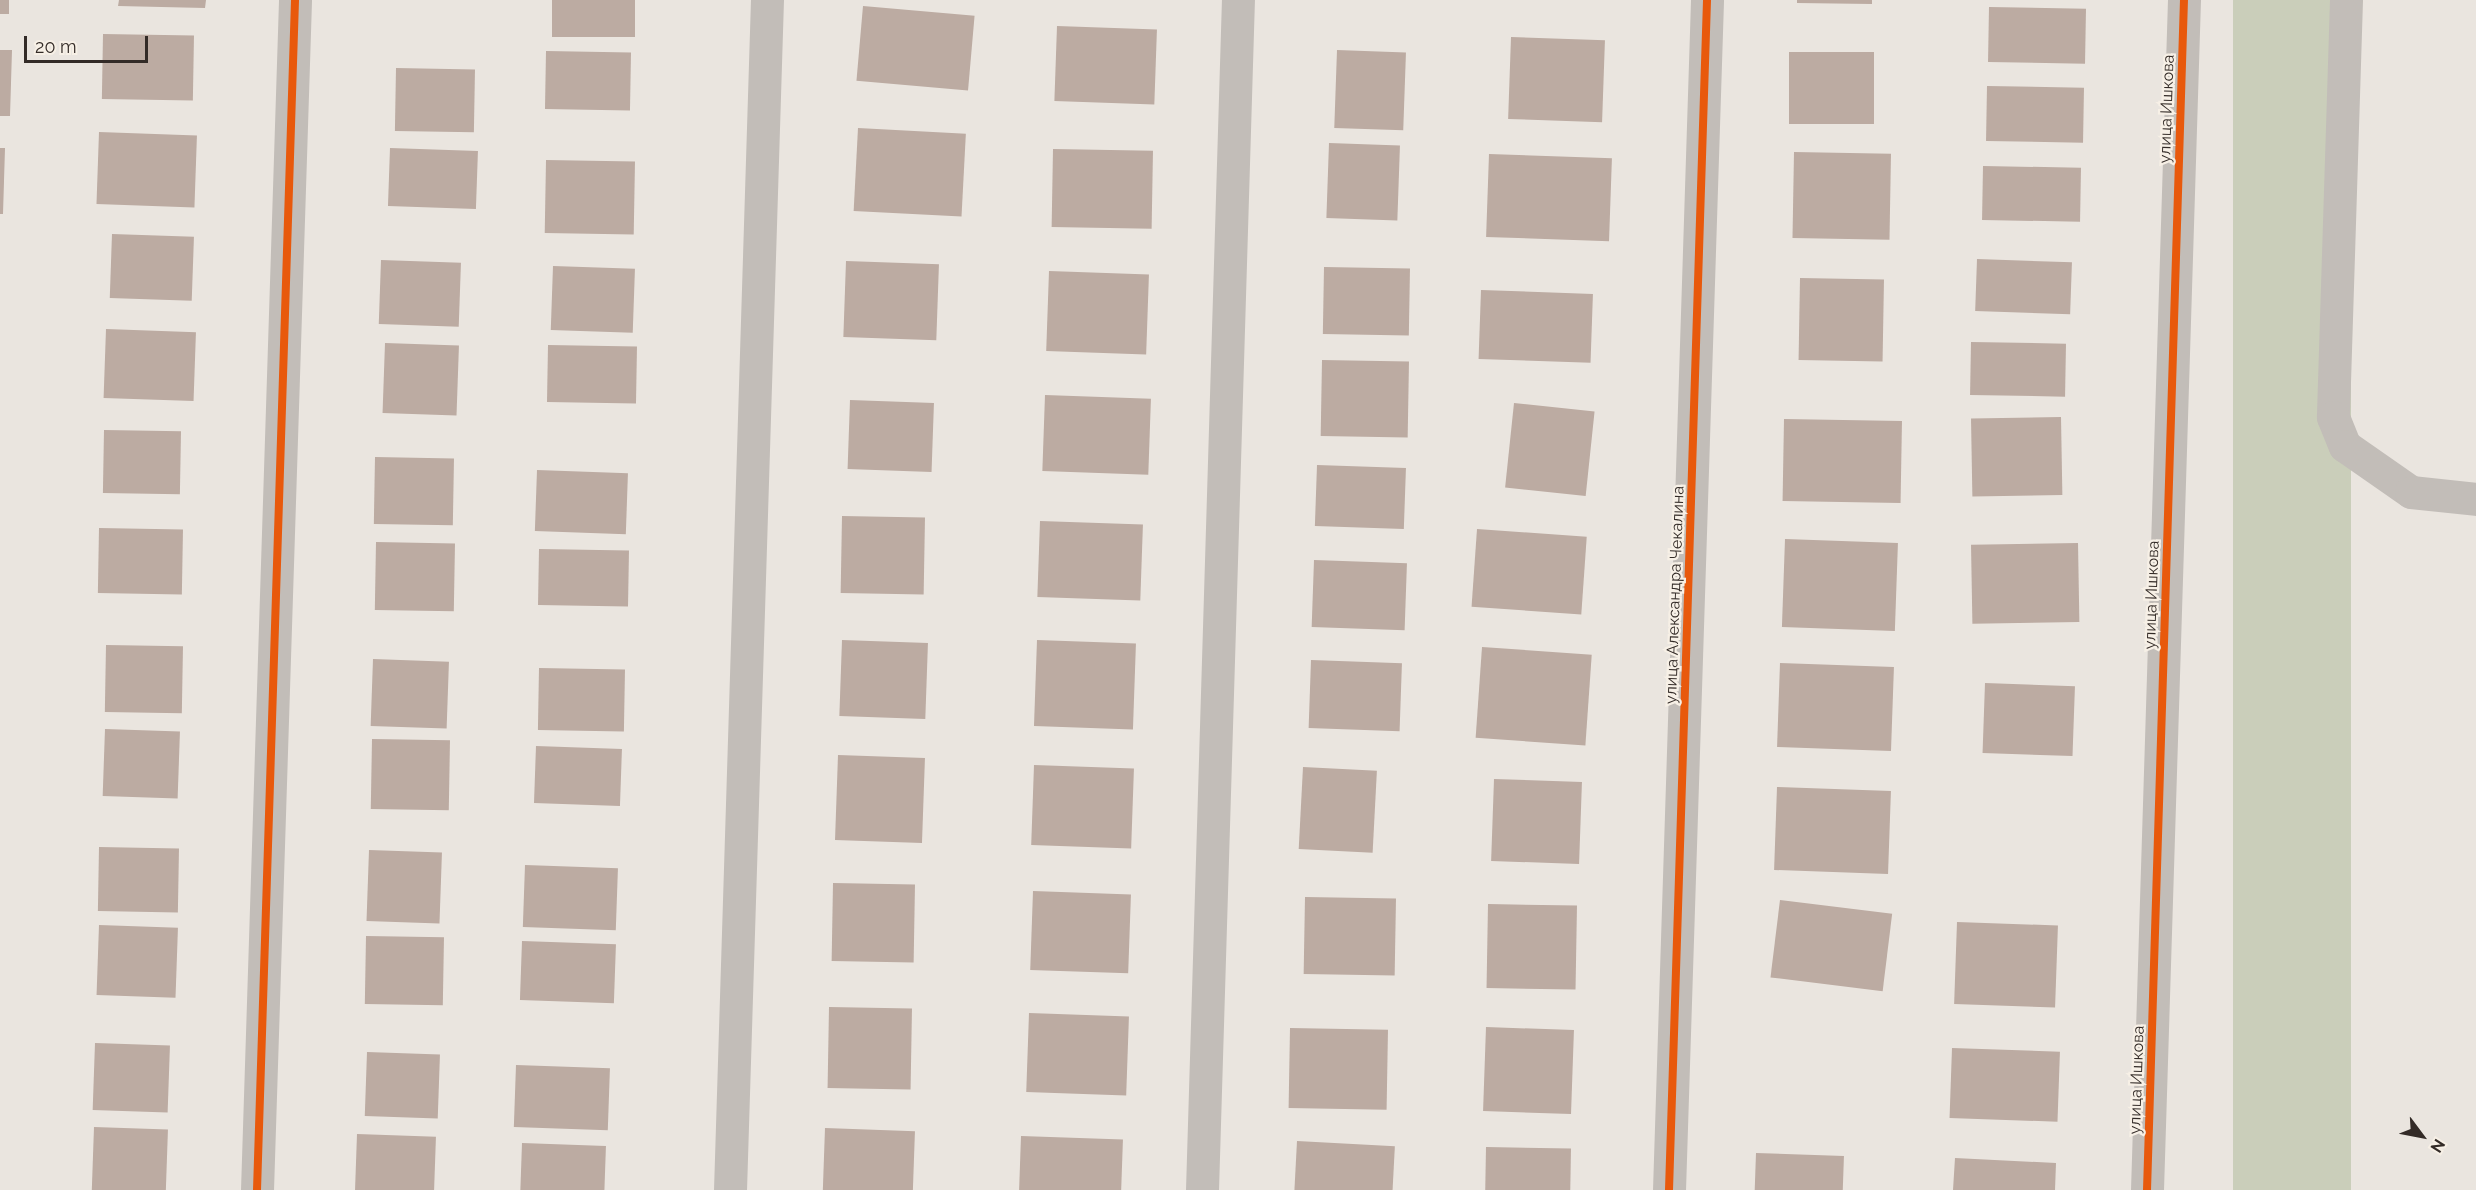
<!DOCTYPE html>
<meta charset="utf-8">
<style>
body{margin:0}
#map{position:relative;width:2476px;height:1190px;overflow:hidden;background:#eae5df;font-family:Raleway,sans-serif}
div>[style]{position:absolute}
.green>*{inset:0;background:#caceba;transform-origin:0 0}
.building>*{inset:0;background:#bcaba2;transform-origin:0 0}
.minor>*{height:33px;margin:-16.5px;padding:0 16.5px;transform-origin:16.5px;border-radius:16.5px;background:#c2bdb8}
.cycleway>*{height:8px;margin:-4px;padding:0 4px;transform-origin:4px;border-radius:4px;background:#e8590c}
span{translate:-50% -50%;white-space:nowrap;text-align:center;line-height:1.15;-webkit-text-stroke:4.5px #f7f0e6;paint-order:stroke}
.street-label{font-size:16px;color:#332b27}
.north{position:absolute;left:2392px;top:1106px;width:60px;height:60px;-webkit-text-stroke:4px #f7f0e6;paint-order:stroke;rotate:122deg;font-size:16px;font-weight:700;line-height:24px;text-align:center;color:#332b27}
.north::after{content:'';display:block;margin:auto;width:21px;height:27px;background:#332b27;clip-path:polygon(50% 0,100% 100%,50% 72%,0 100%)}
.scale{position:absolute;left:24px;top:36px;width:124px;height:27px;box-sizing:border-box;border:3px solid #332b27;border-top:0;padding-left:8px;font-size:18px;line-height:21px;white-space:nowrap;color:#332b27;-webkit-text-stroke:4px #f7f0e6;paint-order:stroke}
</style>
<div id="map">
<div class="green">
<div style="left:2233px;top:0;width:118px;height:1190px"></div>
</div>
<div class="building">
<div style="left:0;top:0;width:9px;height:14px"></div>
<div style="clip-path:polygon(119px 0,206px 0,205px 8px,118px 6px)"></div>
<div style="left:552px;top:0;width:83px;height:37px"></div>
<div style="clip-path:polygon(1797px 0,1872px 0,1872px 4px,1797px 3px)"></div>
<div style="left:863px;top:6px;width:112px;height:75px;rotate:5deg"></div>
<div style="left:1989px;top:7px;width:97px;height:55px;rotate:1deg"></div>
<div style="left:1057px;top:26px;width:100px;height:75px;rotate:2deg"></div>
<div style="left:103px;top:34px;width:91px;height:65px;rotate:1deg"></div>
<div style="left:1511px;top:37px;width:94px;height:82px;rotate:2deg"></div>
<div style="clip-path:polygon(0 50px,12px 50px,10px 116px,0 116px)"></div>
<div style="left:1337px;top:50px;width:69px;height:78px;rotate:2deg"></div>
<div style="left:546px;top:51px;width:85px;height:58px;rotate:1deg"></div>
<div style="left:1789px;top:52px;width:85px;height:72px"></div>
<div style="left:396px;top:68px;width:79px;height:63px;rotate:1deg"></div>
<div style="left:1987px;top:86px;width:97px;height:55px;rotate:1deg"></div>
<div style="left:858px;top:128px;width:108px;height:83px;rotate:3deg"></div>
<div style="left:99px;top:132px;width:98px;height:72px;rotate:2deg"></div>
<div style="left:1329px;top:143px;width:71px;height:75px;rotate:2deg"></div>
<div style="clip-path:polygon(0 148px,5px 148px,3px 214px,0 214px)"></div>
<div style="left:390px;top:148px;width:88px;height:58px;rotate:2deg"></div>
<div style="left:1053px;top:149px;width:100px;height:78px;rotate:1deg"></div>
<div style="left:1794px;top:152px;width:97px;height:86px;rotate:1deg"></div>
<div style="left:1489px;top:154px;width:123px;height:83px;rotate:2deg"></div>
<div style="left:546px;top:160px;width:89px;height:73px;rotate:1deg"></div>
<div style="left:1983px;top:166px;width:98px;height:54px;rotate:1deg"></div>
<div style="left:112px;top:234px;width:82px;height:64px;rotate:2deg"></div>
<div style="left:1977px;top:259px;width:95px;height:52px;rotate:2deg"></div>
<div style="left:381px;top:260px;width:80px;height:64px;rotate:2deg"></div>
<div style="left:846px;top:261px;width:93px;height:76px;rotate:2deg"></div>
<div style="left:553px;top:266px;width:82px;height:64px;rotate:2deg"></div>
<div style="left:1324px;top:267px;width:86px;height:67px;rotate:1deg"></div>
<div style="left:1049px;top:271px;width:100px;height:80px;rotate:2deg"></div>
<div style="left:1800px;top:278px;width:84px;height:82px;rotate:1deg"></div>
<div style="left:1481px;top:290px;width:112px;height:69px;rotate:2deg"></div>
<div style="left:106px;top:329px;width:90px;height:69px;rotate:2deg"></div>
<div style="left:1971px;top:342px;width:95px;height:53px;rotate:1deg"></div>
<div style="left:385px;top:343px;width:74px;height:70px;rotate:2deg"></div>
<div style="left:548px;top:345px;width:89px;height:57px;rotate:1deg"></div>
<div style="left:1322px;top:360px;width:87px;height:76px;rotate:1deg"></div>
<div style="left:1045px;top:395px;width:106px;height:76px;rotate:2deg"></div>
<div style="left:850px;top:400px;width:84px;height:69px;rotate:2deg"></div>
<div style="left:1514px;top:403px;width:81px;height:85px;rotate:6deg"></div>
<div style="left:2061px;top:417px;width:78px;height:90px;rotate:89deg"></div>
<div style="left:1784px;top:419px;width:118px;height:82px;rotate:1deg"></div>
<div style="left:104px;top:430px;width:77px;height:63px;rotate:1deg"></div>
<div style="left:375px;top:457px;width:79px;height:67px;rotate:1deg"></div>
<div style="left:1317px;top:465px;width:89px;height:61px;rotate:2deg"></div>
<div style="left:537px;top:470px;width:91px;height:61px;rotate:2deg"></div>
<div style="left:842px;top:516px;width:83px;height:77px;rotate:1deg"></div>
<div style="left:1040px;top:521px;width:103px;height:76px;rotate:2deg"></div>
<div style="left:99px;top:528px;width:84px;height:65px;rotate:1deg"></div>
<div style="left:1477px;top:529px;width:110px;height:78px;rotate:4deg"></div>
<div style="left:1785px;top:539px;width:113px;height:88px;rotate:2deg"></div>
<div style="left:376px;top:542px;width:79px;height:68px;rotate:1deg"></div>
<div style="left:2078px;top:543px;width:79px;height:107px;rotate:89deg"></div>
<div style="left:539px;top:549px;width:90px;height:56px;rotate:1deg"></div>
<div style="left:1314px;top:560px;width:93px;height:67px;rotate:2deg"></div>
<div style="left:842px;top:640px;width:86px;height:76px;rotate:2deg"></div>
<div style="left:1037px;top:640px;width:99px;height:86px;rotate:2deg"></div>
<div style="left:106px;top:645px;width:77px;height:67px;rotate:1deg"></div>
<div style="left:1482px;top:647px;width:110px;height:91px;rotate:4deg"></div>
<div style="left:373px;top:659px;width:76px;height:67px;rotate:2deg"></div>
<div style="left:1311px;top:660px;width:91px;height:68px;rotate:2deg"></div>
<div style="left:1780px;top:663px;width:114px;height:84px;rotate:2deg"></div>
<div style="left:539px;top:668px;width:86px;height:62px;rotate:1deg"></div>
<div style="left:1985px;top:683px;width:90px;height:70px;rotate:2deg"></div>
<div style="left:105px;top:729px;width:75px;height:67px;rotate:2deg"></div>
<div style="left:372px;top:739px;width:78px;height:70px;rotate:1deg"></div>
<div style="left:536px;top:746px;width:86px;height:57px;rotate:2deg"></div>
<div style="left:838px;top:755px;width:87px;height:85px;rotate:2deg"></div>
<div style="left:1034px;top:765px;width:100px;height:80px;rotate:2deg"></div>
<div style="left:1303px;top:767px;width:74px;height:82px;rotate:3deg"></div>
<div style="left:1494px;top:779px;width:88px;height:82px;rotate:2deg"></div>
<div style="left:1777px;top:787px;width:114px;height:83px;rotate:2deg"></div>
<div style="left:99px;top:847px;width:80px;height:64px;rotate:1deg"></div>
<div style="left:369px;top:850px;width:73px;height:71px;rotate:2deg"></div>
<div style="left:525px;top:865px;width:93px;height:62px;rotate:2deg"></div>
<div style="left:833px;top:883px;width:82px;height:78px;rotate:1deg"></div>
<div style="left:1033px;top:891px;width:98px;height:79px;rotate:2deg"></div>
<div style="left:1305px;top:897px;width:91px;height:77px;rotate:1deg"></div>
<div style="left:1780px;top:900px;width:113px;height:78px;rotate:7deg"></div>
<div style="left:1488px;top:904px;width:89px;height:84px;rotate:1deg"></div>
<div style="left:1957px;top:922px;width:101px;height:82px;rotate:2deg"></div>
<div style="left:99px;top:925px;width:79px;height:70px;rotate:2deg"></div>
<div style="left:366px;top:936px;width:78px;height:68px;rotate:1deg"></div>
<div style="left:522px;top:941px;width:94px;height:59px;rotate:2deg"></div>
<div style="left:829px;top:1007px;width:83px;height:81px;rotate:1deg"></div>
<div style="left:1029px;top:1013px;width:100px;height:79px;rotate:2deg"></div>
<div style="left:1486px;top:1027px;width:88px;height:84px;rotate:2deg"></div>
<div style="left:1290px;top:1028px;width:98px;height:80px;rotate:1deg"></div>
<div style="left:95px;top:1043px;width:75px;height:67px;rotate:2deg"></div>
<div style="left:1952px;top:1048px;width:108px;height:70px;rotate:2deg"></div>
<div style="left:367px;top:1052px;width:73px;height:64px;rotate:2deg"></div>
<div style="left:516px;top:1065px;width:94px;height:62px;rotate:2deg"></div>
<div style="left:94px;top:1127px;width:74px;height:63px;rotate:2deg"></div>
<div style="left:825px;top:1128px;width:90px;height:62px;rotate:2deg"></div>
<div style="left:357px;top:1134px;width:79px;height:56px;rotate:2deg"></div>
<div style="left:1021px;top:1136px;width:102px;height:54px;rotate:2deg"></div>
<div style="left:1297px;top:1141px;width:98px;height:49px;rotate:3deg"></div>
<div style="left:522px;top:1143px;width:84px;height:47px;rotate:2deg"></div>
<div style="left:1486px;top:1147px;width:85px;height:43px;rotate:1deg"></div>
<div style="left:1756px;top:1153px;width:88px;height:37px;rotate:2deg"></div>
<div style="clip-path:polygon(1955px 1158px,2056px 1163px,2055px 1190px,1953px 1190px)"></div>
</div>
<div class="minor">
<div style="left:2346px;top:0;width:417px;rotate:91.8deg"></div>
<div style="left:2333px;top:417px;width:31px;rotate:68deg"></div>
<div style="left:2345px;top:446px;width:80px;rotate:34.9deg"></div>
<div style="left:2411px;top:492px;width:65px;rotate:6.1deg"></div>
<div style="left:257px;top:1190px;width:1191px;rotate:-88.17deg"></div>
<div style="left:730px;top:1190px;width:1191px;rotate:-88.22deg"></div>
<div style="left:1202px;top:1190px;width:1191px;rotate:-88.27deg"></div>
<div style="left:1669px;top:1190px;width:1191px;rotate:-88.17deg"></div>
<div style="left:2147px;top:1190px;width:1191px;rotate:-88.22deg"></div>
</div>
<div class="cycleway">
<div style="left:257px;top:1190px;width:1191px;rotate:-88.17deg"></div>
<div style="left:1669px;top:1190px;width:1191px;rotate:-88.17deg"></div>
<div style="left:2147px;top:1190px;width:1191px;rotate:-88.22deg"></div>
</div>
<div class="street-label">
<span style="left:2167px;top:109px;rotate:-88deg">улица Ишкова</span>
<span style="left:1675px;top:595px;rotate:-88deg">улица Александра Чекалина</span>
<span style="left:2152px;top:595px;rotate:-88deg">улица Ишкова</span>
<span style="left:2137px;top:1080px;rotate:-88deg">улица Ишкова</span>
</div>
<div class="north">N</div>
<div class="scale">20 m</div>
</div>
